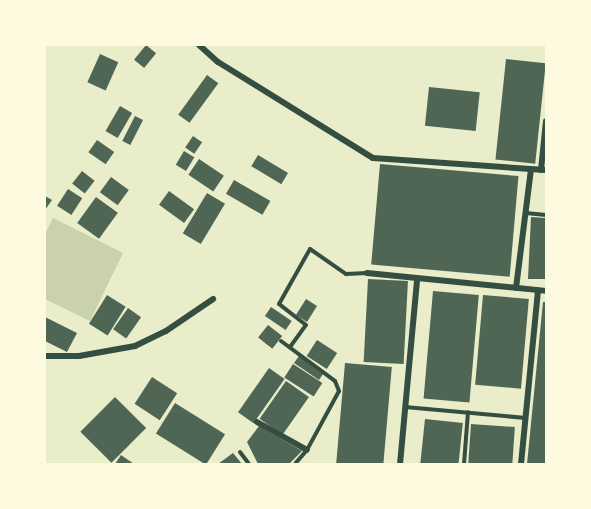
<!DOCTYPE html>
<style>
body{margin:0}
#map{position:relative;width:591px;height:509px;overflow:hidden;background:#e9edc9;font-family:Barlow,sans-serif}
div>[style]{position:absolute}
.green>*{inset:0;background:#cad2ad}
.building>*{inset:0;background:#4f6655;transform-origin:0 0}
.service>*{height:4px;margin:-2px;padding:0 2px;transform-origin:2px;border-radius:2px;background:#344e41}
.minor>*{height:6px;margin:-3px;padding:0 3px;transform-origin:3px;border-radius:3px;background:#344e41}
span{translate:-50% -50%;white-space:nowrap;text-align:center;line-height:1.15;-webkit-text-stroke:4.5px #fefae0;paint-order:stroke}
.frame{position:absolute;inset:0;border:46px solid #fefae0;pointer-events:none}
</style>
<div id="map">
<div class="green">
<div style="clip-path:polygon(53px 218px,123px 253px,90px 321px,45px 299px,45px 234px)"></div>
</div>
<div class="building">
<div style="left:146px;top:45px;width:13px;height:19px;rotate:39deg"></div>
<div style="left:100px;top:54px;width:20px;height:31px;rotate:24deg"></div>
<div style="left:506px;top:59px;width:40px;height:101px;rotate:6deg"></div>
<div style="left:207px;top:75px;width:14px;height:49px;rotate:36deg"></div>
<div style="left:429px;top:87px;width:51px;height:39px;rotate:6deg"></div>
<div style="left:120px;top:106px;width:14px;height:29px;rotate:30deg"></div>
<div style="left:135px;top:116px;width:9px;height:28px;rotate:27deg"></div>
<div style="left:193px;top:136px;width:11px;height:14px;rotate:34deg"></div>
<div style="left:97px;top:140px;width:21px;height:15px;rotate:35deg"></div>
<div style="left:184px;top:151px;width:12px;height:16px;rotate:31deg"></div>
<div style="left:258px;top:155px;width:35px;height:13px;rotate:31deg"></div>
<div style="left:199px;top:159px;width:30px;height:19px;rotate:34deg"></div>
<div style="left:380px;top:164px;width:139px;height:101px;rotate:5deg"></div>
<div style="left:82px;top:171px;width:16px;height:16px;rotate:38deg"></div>
<div style="left:111px;top:177px;width:22px;height:19px;rotate:36deg"></div>
<div style="left:234px;top:180px;width:42px;height:16px;rotate:30deg"></div>
<div style="left:68px;top:189px;width:17px;height:20px;rotate:33deg"></div>
<div style="left:169px;top:191px;width:31px;height:17px;rotate:36deg"></div>
<div style="left:207px;top:193px;width:21px;height:47px;rotate:31deg"></div>
<div style="clip-path:polygon(45px 196px,52px 200px,45px 210px)"></div>
<div style="left:96px;top:197px;width:27px;height:32px;rotate:36deg"></div>
<div style="clip-path:polygon(531px 217px,546px 218px,546px 279px,528px 279px)"></div>
<div style="left:368px;top:279px;width:40px;height:83px;rotate:3deg"></div>
<div style="left:433px;top:291px;width:46px;height:108px;rotate:5deg"></div>
<div style="left:107px;top:295px;width:22px;height:34px;rotate:32deg"></div>
<div style="left:483px;top:295px;width:46px;height:90px;rotate:5deg"></div>
<div style="left:306px;top:299px;width:13px;height:19px;rotate:32deg"></div>
<div style="clip-path:polygon(543px 302px,546px 302px,546px 464px,527px 464px)"></div>
<div style="left:271px;top:307px;width:25px;height:11px;rotate:34deg"></div>
<div style="left:128px;top:308px;width:16px;height:26px;rotate:35deg"></div>
<div style="clip-path:polygon(45px 317px,77px 333px,67px 352px,45px 341px)"></div>
<div style="left:268px;top:325px;width:18px;height:16px;rotate:38deg"></div>
<div style="left:317px;top:340px;width:24px;height:19px;rotate:33deg"></div>
<div style="clip-path:polygon(299px 356px,323px 374px,319px 380px,294px 363px)"></div>
<div style="left:345px;top:363px;width:47px;height:101px;rotate:5deg"></div>
<div style="left:293px;top:364px;width:35px;height:16px;rotate:33deg"></div>
<div style="left:269px;top:368px;width:19px;height:54px;rotate:35deg"></div>
<div style="left:152px;top:377px;width:30px;height:32px;rotate:33deg"></div>
<div style="left:286px;top:381px;width:28px;height:46px;rotate:35deg"></div>
<div style="left:115px;top:397px;width:44px;height:49px;rotate:45deg"></div>
<div style="left:175px;top:403px;width:59px;height:36px;rotate:32deg"></div>
<div style="left:425px;top:419px;width:38px;height:45px;rotate:6deg"></div>
<div style="left:471px;top:424px;width:44px;height:40px;rotate:4deg"></div>
<div style="clip-path:polygon(259px 426px,302px 451px,289px 464px,258px 464px,247px 442px)"></div>
<div style="clip-path:polygon(233px 453px,242px 464px,218px 464px)"></div>
<div style="clip-path:polygon(121px 455px,134px 464px,115px 464px)"></div>
</div>
<div class="service">
<div style="left:526px;top:213px;width:20px;rotate:6deg"></div>
<div style="left:281px;top:341px;width:67px;rotate:36.5deg"></div>
<div style="left:335px;top:381px;width:11px;rotate:68deg"></div>
<div style="left:339px;top:391px;width:67px;rotate:118.5deg"></div>
<div style="left:307px;top:450px;width:18px;rotate:131deg"></div>
<div style="left:290px;top:347px;width:27px;rotate:-54deg"></div>
<div style="left:306px;top:325px;width:34px;rotate:-142deg"></div>
<div style="left:279px;top:304px;width:63px;rotate:-60.6deg"></div>
<div style="left:310px;top:249px;width:44px;rotate:34.8deg"></div>
<div style="left:346px;top:274px;width:21px;rotate:-3deg"></div>
<div style="left:405px;top:407px;width:121px;rotate:5.2deg"></div>
<div style="left:240px;top:452px;width:15px;rotate:53deg"></div>
<div style="left:464px;top:464px;width:52px;rotate:-85.6deg"></div>
</div>
<div class="minor">
<div style="left:199px;top:45px;width:25px;rotate:42deg"></div>
<div style="left:218px;top:62px;width:182px;rotate:31.8deg"></div>
<div style="left:373px;top:158px;width:173px;rotate:4deg"></div>
<div style="left:541px;top:170px;width:49px;rotate:-84.2deg"></div>
<div style="left:367px;top:273px;width:180px;rotate:5.7deg"></div>
<div style="left:516px;top:288px;width:120px;rotate:-82.8deg"></div>
<div style="left:45px;top:356px;width:34px"></div>
<div style="left:79px;top:356px;width:57px;rotate:-10.1deg"></div>
<div style="left:135px;top:346px;width:34px;rotate:-26deg"></div>
<div style="left:166px;top:331px;width:57px;rotate:-34.2deg"></div>
<div style="left:257px;top:422px;width:57px;rotate:29.2deg"></div>
<div style="left:400px;top:464px;width:185px;rotate:-84.7deg"></div>
<div style="left:521px;top:464px;width:174px;rotate:-84.4deg"></div>
</div>
<div class="frame"></div>
</div>
